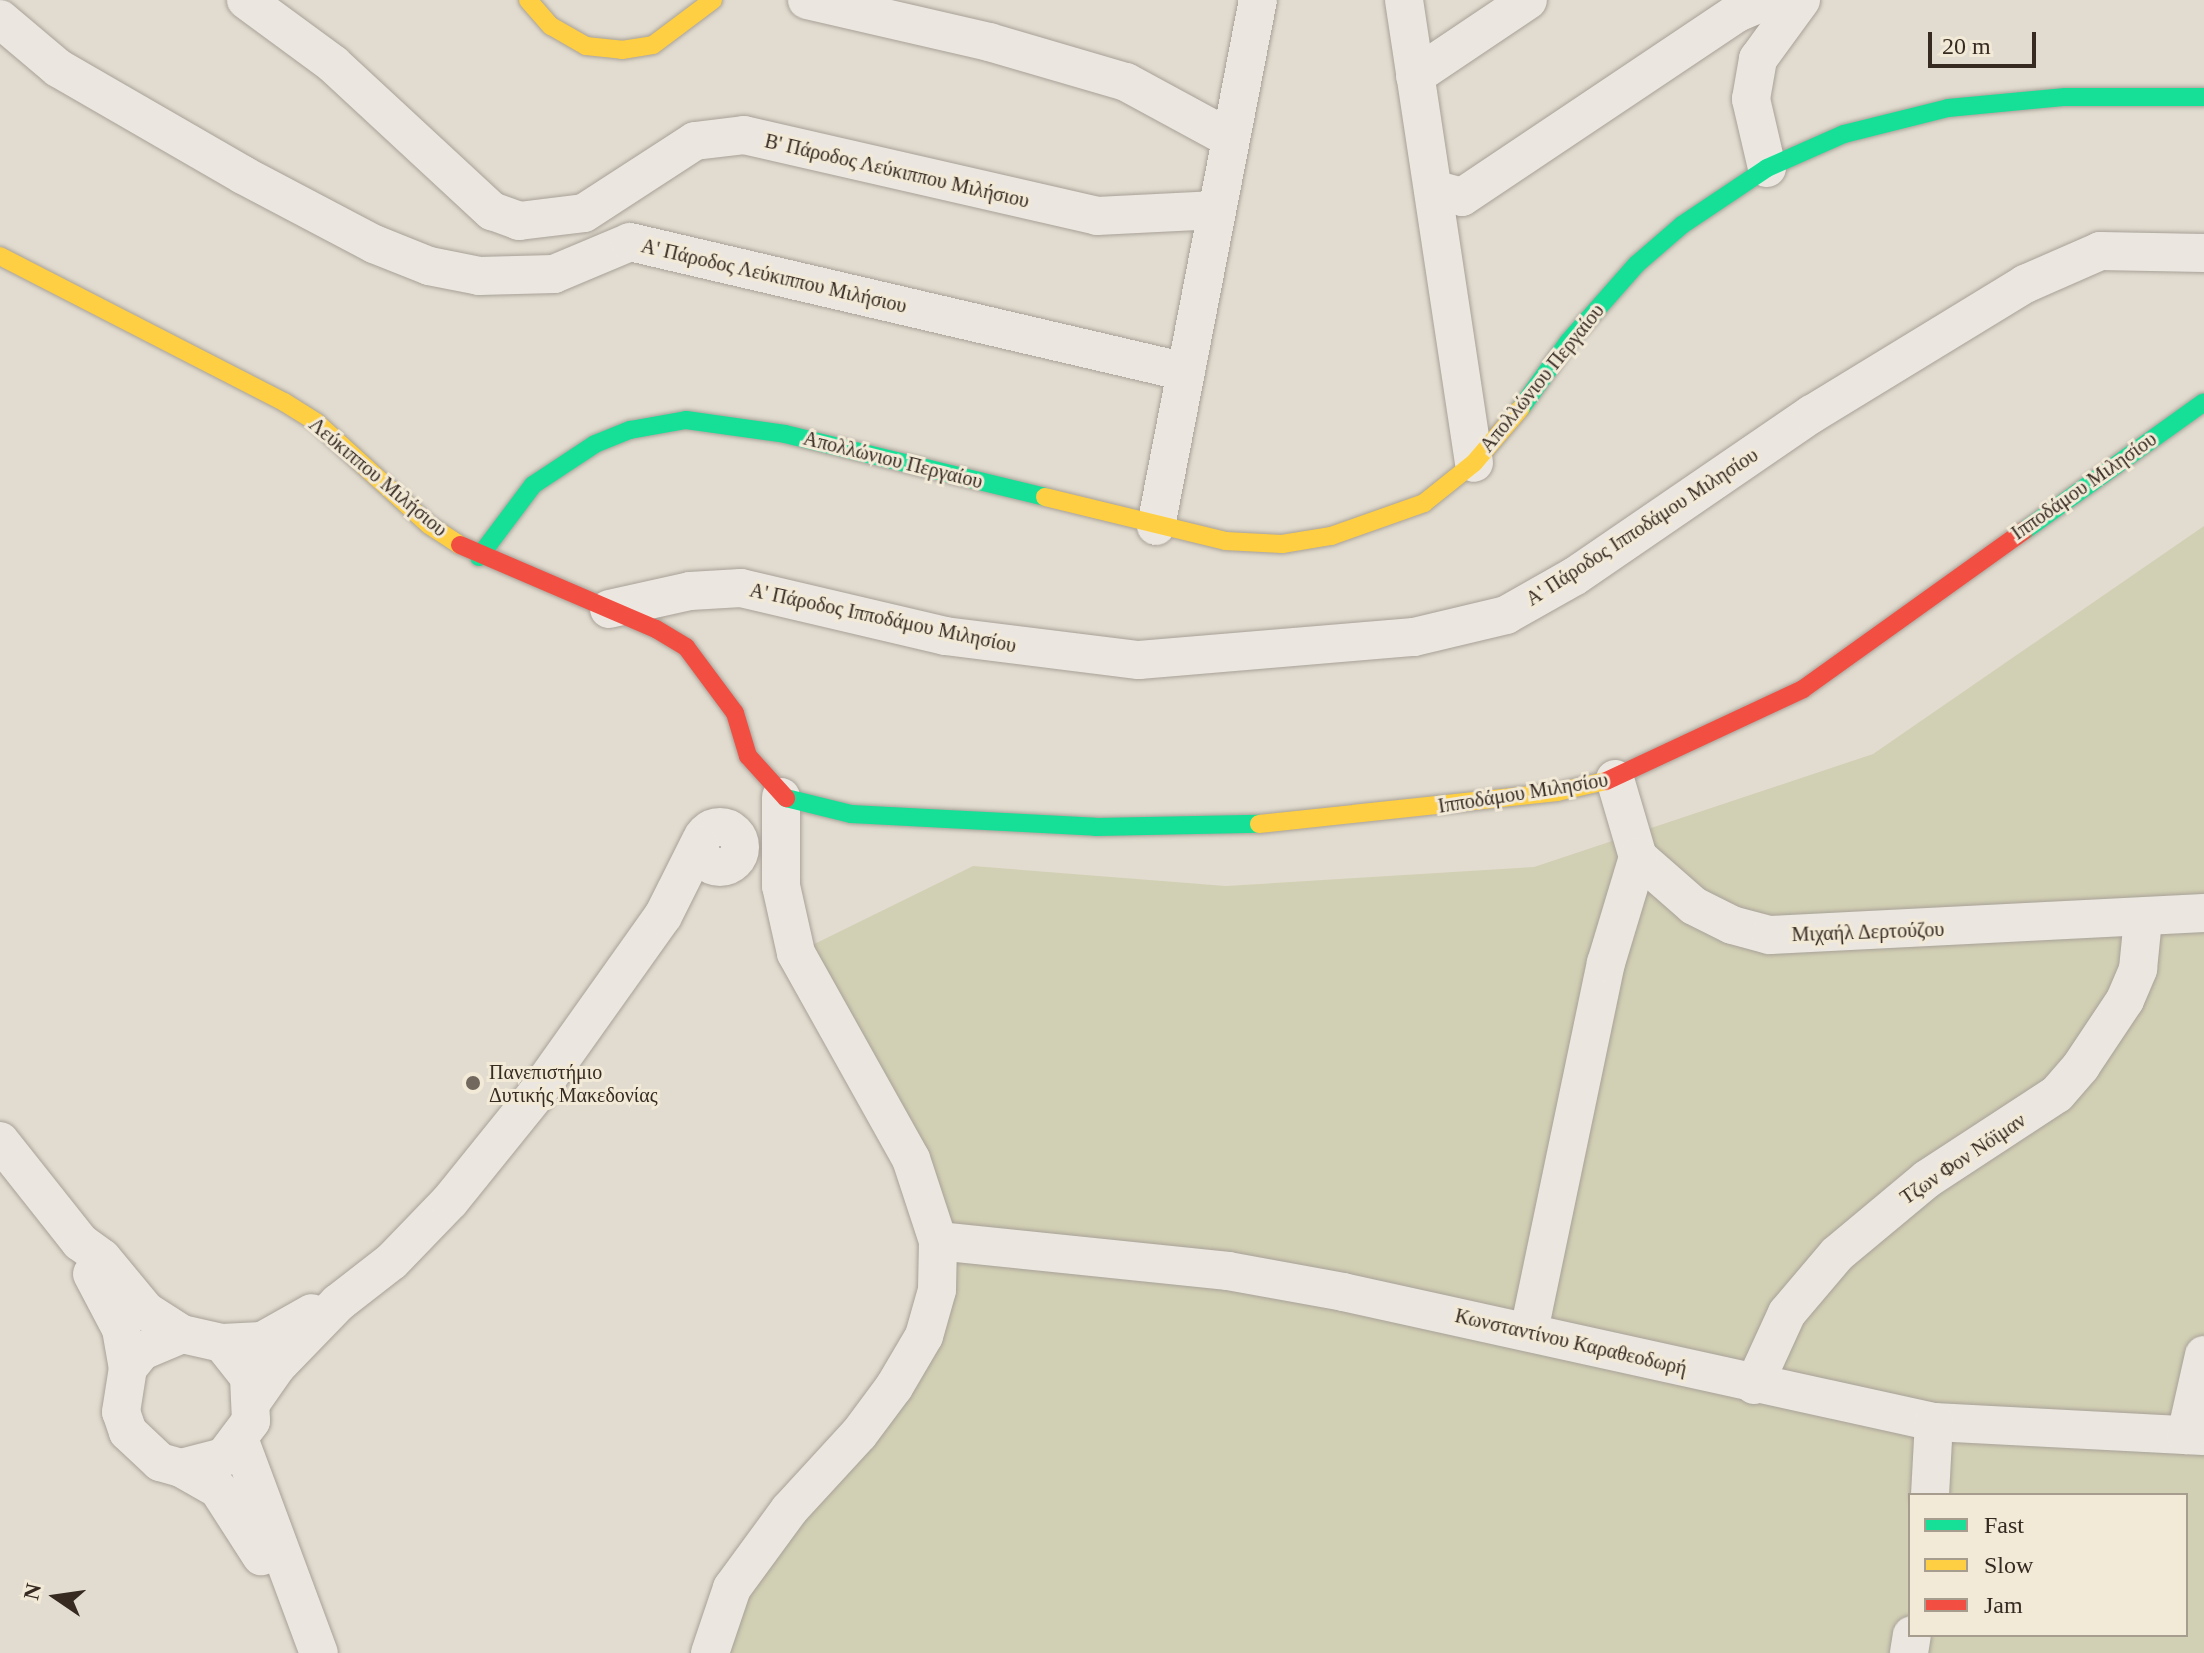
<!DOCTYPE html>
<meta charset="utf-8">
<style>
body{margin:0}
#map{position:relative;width:2204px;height:1653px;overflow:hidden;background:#e2dcd0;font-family:Georgia,serif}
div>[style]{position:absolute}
.green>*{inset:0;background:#d2d0b4}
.roads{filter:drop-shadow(0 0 2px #a8a198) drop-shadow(0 0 2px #a8a198)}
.street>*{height:38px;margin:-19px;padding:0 19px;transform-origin:19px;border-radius:19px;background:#ebe7e0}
.street>.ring{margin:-19px;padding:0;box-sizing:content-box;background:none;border:38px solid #ebe7e0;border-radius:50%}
.fast>*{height:18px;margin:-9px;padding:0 9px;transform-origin:9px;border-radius:9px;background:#16e098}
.slow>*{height:18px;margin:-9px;padding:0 9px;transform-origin:9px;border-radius:9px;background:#ffcf43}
.jam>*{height:18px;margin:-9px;padding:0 9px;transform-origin:9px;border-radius:9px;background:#f24e42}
.dots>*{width:22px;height:22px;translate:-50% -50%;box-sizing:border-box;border:4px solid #f2e9d7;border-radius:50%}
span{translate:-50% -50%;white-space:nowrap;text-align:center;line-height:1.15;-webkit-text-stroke:6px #f2e9d7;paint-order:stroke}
.street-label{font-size:20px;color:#362a21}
.poi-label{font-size:20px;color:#362a21}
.left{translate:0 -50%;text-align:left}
.legend{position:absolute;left:1908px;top:1493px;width:280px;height:144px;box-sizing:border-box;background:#f2e9d7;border:2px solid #a79d8e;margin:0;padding:10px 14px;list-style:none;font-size:24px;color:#362a21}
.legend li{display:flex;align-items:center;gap:16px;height:40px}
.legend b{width:40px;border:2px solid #a79d8e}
.north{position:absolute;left:16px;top:1557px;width:80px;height:80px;-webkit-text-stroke:6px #f2e9d7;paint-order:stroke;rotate:283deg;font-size:22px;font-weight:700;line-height:32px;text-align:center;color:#362a21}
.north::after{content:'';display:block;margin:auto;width:28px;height:36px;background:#362a21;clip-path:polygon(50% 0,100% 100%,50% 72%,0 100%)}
.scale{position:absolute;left:1928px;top:32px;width:108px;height:36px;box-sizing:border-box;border:4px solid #362a21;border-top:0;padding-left:10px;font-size:24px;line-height:28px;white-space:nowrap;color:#362a21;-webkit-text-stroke:6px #f2e9d7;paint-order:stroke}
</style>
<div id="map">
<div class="green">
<div style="clip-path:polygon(evenodd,2204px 526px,2204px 1653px,710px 1653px,894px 1387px,938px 1241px,796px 953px,973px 866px,1226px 886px,1534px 867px,1873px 754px,2204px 526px,1910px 1495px,2186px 1495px,2186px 1635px,1910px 1635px,1910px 1495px)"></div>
</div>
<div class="roads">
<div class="street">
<div style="left:246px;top:0;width:108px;rotate:36.3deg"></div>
<div style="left:333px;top:64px;width:217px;rotate:42.8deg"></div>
<div style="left:492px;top:211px;width:29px;rotate:20deg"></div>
<div style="left:519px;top:221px;width:65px;rotate:-7deg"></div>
<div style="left:584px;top:213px;width:132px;rotate:-33deg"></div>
<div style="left:695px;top:141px;width:49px;rotate:-7deg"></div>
<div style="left:744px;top:135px;width:362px;rotate:12.9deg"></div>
<div style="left:1097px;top:216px;width:120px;rotate:-2.9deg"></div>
<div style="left:807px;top:0;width:187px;rotate:13deg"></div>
<div style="left:989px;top:42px;width:143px;rotate:16.3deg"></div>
<div style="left:1126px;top:82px;width:119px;rotate:28.5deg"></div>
<div style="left:1404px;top:0;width:468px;rotate:81.4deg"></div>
<div style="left:0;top:19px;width:76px;rotate:40.2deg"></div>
<div style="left:58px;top:68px;width:214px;rotate:30deg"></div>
<div style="left:243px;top:175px;width:148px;rotate:27.8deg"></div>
<div style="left:374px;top:244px;width:59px;rotate:21.8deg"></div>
<div style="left:429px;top:266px;width:51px;rotate:11.3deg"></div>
<div style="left:479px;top:276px;width:75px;rotate:-1.5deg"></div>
<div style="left:554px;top:274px;width:82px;rotate:-22.8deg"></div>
<div style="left:630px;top:242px;width:571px;rotate:13.16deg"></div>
<div style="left:1415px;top:76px;width:136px;rotate:-33.9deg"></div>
<div style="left:1767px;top:168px;width:71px;rotate:-103.1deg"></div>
<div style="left:1751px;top:99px;width:41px;rotate:-80.1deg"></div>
<div style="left:1758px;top:59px;width:73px;rotate:-53.9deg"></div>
<div style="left:1433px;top:189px;width:30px;rotate:15deg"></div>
<div style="left:1462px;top:197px;width:331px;rotate:-33.8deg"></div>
<div style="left:1737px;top:13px;width:34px;rotate:-23deg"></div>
<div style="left:1156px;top:526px;width:536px;rotate:-79.03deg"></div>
<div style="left:609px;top:609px;width:83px;rotate:-12.5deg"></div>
<div style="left:690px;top:591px;width:51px;rotate:-3.4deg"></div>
<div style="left:741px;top:588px;width:210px;rotate:13.2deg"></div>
<div style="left:945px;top:636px;width:195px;rotate:7.1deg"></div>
<div style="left:1139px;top:660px;width:276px;rotate:-4.8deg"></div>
<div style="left:1414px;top:637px;width:95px;rotate:-13.4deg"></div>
<div style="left:1506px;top:615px;width:79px;rotate:-29.5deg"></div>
<div style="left:1575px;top:576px;width:287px;rotate:-34.4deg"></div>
<div style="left:1812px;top:414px;width:250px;rotate:-31.4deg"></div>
<div style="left:2025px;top:284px;width:82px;rotate:-23.7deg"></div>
<div style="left:2100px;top:251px;width:104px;rotate:1.1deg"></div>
<div style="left:1615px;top:779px;width:81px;rotate:73.6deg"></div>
<div style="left:1638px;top:857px;width:74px;rotate:41.2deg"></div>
<div style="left:1694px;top:906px;width:42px;rotate:26.6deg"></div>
<div style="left:1732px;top:925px;width:39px;rotate:15deg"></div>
<div style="left:1770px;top:935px;width:435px;rotate:-2.9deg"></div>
<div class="ring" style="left:700px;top:827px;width:2px;height:2px"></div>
<div style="left:0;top:1141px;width:129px;rotate:51.6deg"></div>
<div style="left:80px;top:1242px;width:27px;rotate:36deg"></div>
<div style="left:102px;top:1258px;width:69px;rotate:50.3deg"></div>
<div style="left:146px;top:1311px;width:43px;rotate:32.6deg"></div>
<div style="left:938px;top:1241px;width:292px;rotate:5.9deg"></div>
<div style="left:1228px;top:1271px;width:117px;rotate:10.3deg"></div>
<div style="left:1343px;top:1292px;width:605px;rotate:12.41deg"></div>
<div style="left:1934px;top:1422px;width:270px;rotate:3deg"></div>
<div style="left:92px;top:1274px;width:62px;rotate:62.2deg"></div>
<div style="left:121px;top:1329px;width:40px;rotate:80deg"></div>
<div style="left:1529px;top:1331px;width:376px;rotate:-78.2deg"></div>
<div style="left:1606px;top:963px;width:111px;rotate:-73.2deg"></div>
<div style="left:222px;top:1343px;width:43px;rotate:51.5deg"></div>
<div style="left:249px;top:1377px;width:44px;rotate:87.4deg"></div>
<div style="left:251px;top:1421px;width:45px;rotate:126.9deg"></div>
<div style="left:224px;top:1457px;width:44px;rotate:165.7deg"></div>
<div style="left:181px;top:1468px;width:22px;rotate:-164deg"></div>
<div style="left:160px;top:1462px;width:44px;rotate:-136.8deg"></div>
<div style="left:128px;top:1432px;width:21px;rotate:-109deg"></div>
<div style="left:121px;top:1412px;width:45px;rotate:-81deg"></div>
<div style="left:128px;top:1368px;width:22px;rotate:-51deg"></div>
<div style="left:142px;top:1351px;width:43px;rotate:-23deg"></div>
<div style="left:182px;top:1334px;width:41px;rotate:12.7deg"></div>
<div style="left:222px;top:1343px;width:40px;rotate:-2.9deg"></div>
<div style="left:262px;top:1341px;width:57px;rotate:-29.2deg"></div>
<div style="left:1754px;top:1385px;width:79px;rotate:-65.4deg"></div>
<div style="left:1787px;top:1313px;width:77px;rotate:-49.7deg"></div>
<div style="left:1837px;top:1254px;width:117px;rotate:-39.8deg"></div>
<div style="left:1927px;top:1179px;width:155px;rotate:-33.2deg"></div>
<div style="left:2057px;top:1094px;width:37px;rotate:-49deg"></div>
<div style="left:2081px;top:1066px;width:79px;rotate:-56.3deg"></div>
<div style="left:2125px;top:1000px;width:34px;rotate:-67deg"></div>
<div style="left:2138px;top:969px;width:50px;rotate:-84.3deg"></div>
<div style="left:254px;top:1399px;width:40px;rotate:-55.1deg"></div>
<div style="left:277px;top:1366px;width:88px;rotate:-45.9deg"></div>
<div style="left:338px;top:1303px;width:68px;rotate:-37.9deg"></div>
<div style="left:392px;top:1261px;width:83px;rotate:-46deg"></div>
<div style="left:450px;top:1201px;width:139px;rotate:-51.1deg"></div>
<div style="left:537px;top:1093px;width:217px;rotate:-54.6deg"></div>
<div style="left:663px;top:916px;width:80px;rotate:-63.4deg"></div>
<div style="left:2186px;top:1435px;width:82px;rotate:-77.3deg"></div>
<div style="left:240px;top:1441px;width:226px;rotate:69.6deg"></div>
<div style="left:181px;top:1468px;width:43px;rotate:29.6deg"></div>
<div style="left:218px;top:1489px;width:80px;rotate:57.3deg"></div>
<div style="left:1930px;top:1495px;width:73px;rotate:-86.9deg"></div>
<div style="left:710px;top:1653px;width:69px;rotate:-71.3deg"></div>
<div style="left:732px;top:1588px;width:97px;rotate:-53.8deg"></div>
<div style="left:789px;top:1510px;width:103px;rotate:-47.4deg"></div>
<div style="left:859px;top:1434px;width:59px;rotate:-53.3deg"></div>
<div style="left:894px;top:1387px;width:59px;rotate:-59.5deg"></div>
<div style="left:924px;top:1336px;width:48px;rotate:-74.2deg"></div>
<div style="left:937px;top:1290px;width:49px;rotate:-88.8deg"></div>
<div style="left:938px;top:1241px;width:86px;rotate:-108.2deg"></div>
<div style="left:911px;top:1159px;width:236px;rotate:-119.2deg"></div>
<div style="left:796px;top:953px;width:69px;rotate:-102.6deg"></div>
<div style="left:781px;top:886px;width:89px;rotate:-90deg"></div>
<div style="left:1909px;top:1653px;width:18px;rotate:-81deg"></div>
</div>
<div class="fast">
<div style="left:1521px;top:408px;width:82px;rotate:-54.4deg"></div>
<div style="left:1569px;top:341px;width:103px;rotate:-48.6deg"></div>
<div style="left:1637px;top:264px;width:60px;rotate:-40.9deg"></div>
<div style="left:1682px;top:225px;width:102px;rotate:-33.8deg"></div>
<div style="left:1767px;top:168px;width:84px;rotate:-23.8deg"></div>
<div style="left:1844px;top:134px;width:107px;rotate:-14deg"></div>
<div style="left:1948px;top:108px;width:118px;rotate:-5.4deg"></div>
<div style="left:2065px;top:97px;width:139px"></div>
<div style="left:2024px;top:531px;width:221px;rotate:-35.6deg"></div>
<div style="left:479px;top:557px;width:90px;rotate:-53.1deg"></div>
<div style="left:533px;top:485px;width:74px;rotate:-33.5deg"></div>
<div style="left:595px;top:444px;width:38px;rotate:-22deg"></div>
<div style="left:630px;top:430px;width:57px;rotate:-10.1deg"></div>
<div style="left:686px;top:420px;width:100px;rotate:8deg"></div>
<div style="left:785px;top:434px;width:268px;rotate:13.6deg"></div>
<div style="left:786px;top:798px;width:67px;rotate:13.8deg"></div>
<div style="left:851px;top:814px;width:245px;rotate:3deg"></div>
<div style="left:1096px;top:827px;width:163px;rotate:-1.1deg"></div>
</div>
<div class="slow">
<div style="left:528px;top:0;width:35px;rotate:49deg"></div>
<div style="left:551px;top:26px;width:40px;rotate:29.7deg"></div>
<div style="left:586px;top:46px;width:36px;rotate:6deg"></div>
<div style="left:622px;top:50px;width:31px;rotate:-9deg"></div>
<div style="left:653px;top:45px;width:75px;rotate:-36.9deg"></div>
<div style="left:0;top:256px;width:319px;rotate:27.2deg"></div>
<div style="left:284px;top:402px;width:39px;rotate:32deg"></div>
<div style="left:317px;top:423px;width:151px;rotate:42.3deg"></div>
<div style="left:429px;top:525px;width:37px;rotate:33deg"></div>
<div style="left:1045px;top:497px;width:185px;rotate:13.7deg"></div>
<div style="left:1225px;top:541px;width:57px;rotate:3deg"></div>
<div style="left:1282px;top:544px;width:50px;rotate:-9.3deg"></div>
<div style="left:1331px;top:536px;width:99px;rotate:-19.5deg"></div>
<div style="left:1424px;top:503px;width:64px;rotate:-38.7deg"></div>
<div style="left:1474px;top:463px;width:72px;rotate:-49.5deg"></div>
<div style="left:1259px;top:824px;width:300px;rotate:-6.1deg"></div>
<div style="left:1557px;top:792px;width:50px;rotate:-12.7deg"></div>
</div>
<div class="jam">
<div style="left:460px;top:545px;width:213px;rotate:23.2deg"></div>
<div style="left:656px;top:629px;width:35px;rotate:31deg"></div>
<div style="left:686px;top:647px;width:82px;rotate:53.4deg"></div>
<div style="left:735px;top:713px;width:45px;rotate:73.2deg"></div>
<div style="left:748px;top:756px;width:57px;rotate:47.9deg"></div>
<div style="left:1606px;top:781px;width:217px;rotate:-25deg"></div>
<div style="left:1803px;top:689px;width:272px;rotate:-35.6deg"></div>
</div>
</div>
<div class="dots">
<div style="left:473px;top:1083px;background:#72685e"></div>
</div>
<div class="street-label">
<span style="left:897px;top:171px;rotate:13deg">Β' Πάροδος Λεύκιππου Μιλήσιου</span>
<span style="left:774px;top:276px;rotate:13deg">Α' Πάροδος Λεύκιππου Μιλήσιου</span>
<span style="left:1542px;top:378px;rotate:-51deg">Απολλώνιου Περγαίου</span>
<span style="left:893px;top:460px;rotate:14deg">Απολλώνιου Περγαίου</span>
<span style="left:378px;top:477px;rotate:40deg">Λεύκιππου Μιλήσιου</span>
<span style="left:2084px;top:486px;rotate:-35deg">Ιπποδάμου Μιλησίου</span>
<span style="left:1642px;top:527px;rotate:-33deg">Α' Πάροδος Ιπποδάμου Μιλησίου</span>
<span style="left:883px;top:618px;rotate:12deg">Α' Πάροδος Ιπποδάμου Μιλησίου</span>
<span style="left:1523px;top:793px;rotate:-9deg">Ιπποδάμου Μιλησίου</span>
<span style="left:1868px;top:932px;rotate:-2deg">Μιχαήλ Δερτούζου</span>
<span style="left:1963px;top:1159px;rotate:-34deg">Τζων Φον Νόϊμαν</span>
<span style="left:1571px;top:1342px;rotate:13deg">Κωνσταντίνου Καραθεοδωρή</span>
</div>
<div class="poi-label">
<span class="left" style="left:489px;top:1084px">Πανεπιστήμιο<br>Δυτικής Μακεδονίας</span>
</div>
<ul class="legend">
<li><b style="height:10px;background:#16e098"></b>Fast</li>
<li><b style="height:10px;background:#ffcf43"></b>Slow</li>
<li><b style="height:10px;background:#f24e42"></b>Jam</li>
</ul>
<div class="north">N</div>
<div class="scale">20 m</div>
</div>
